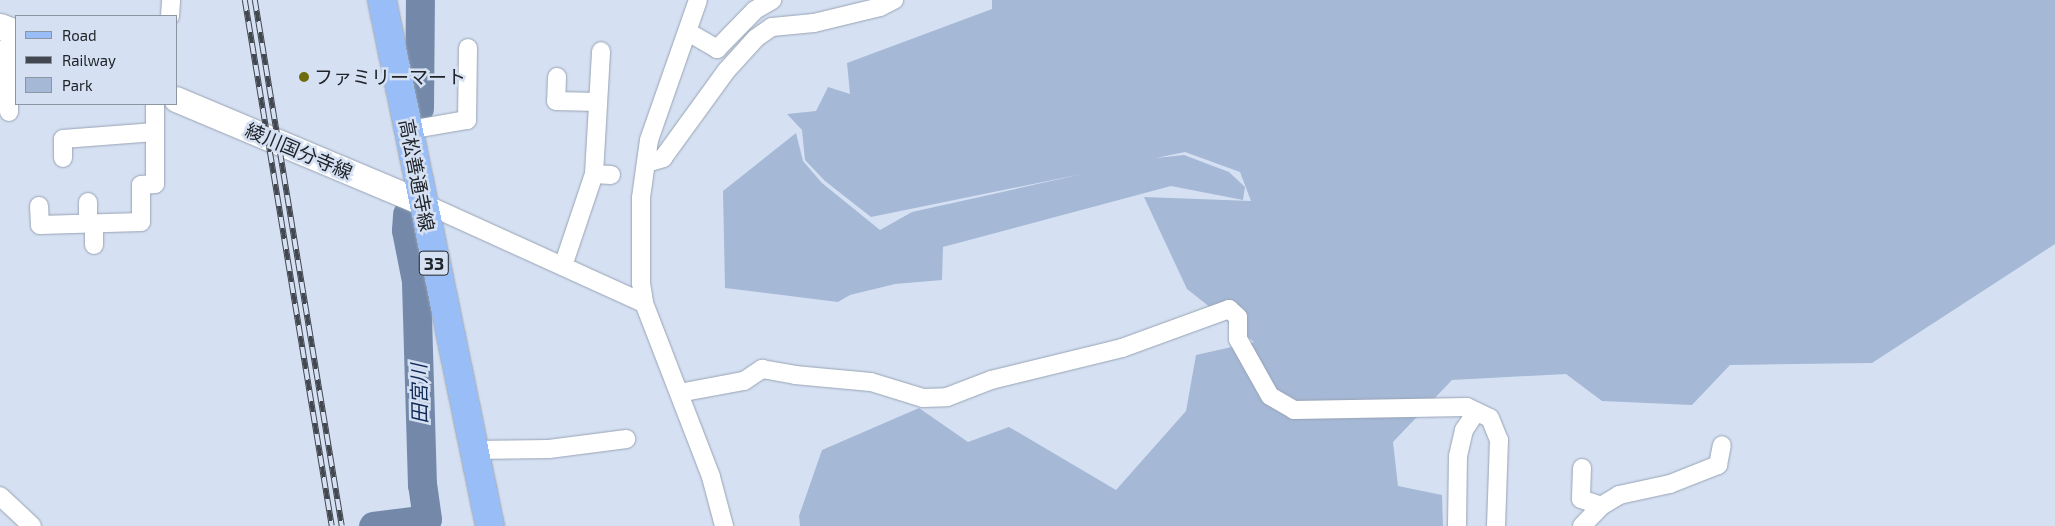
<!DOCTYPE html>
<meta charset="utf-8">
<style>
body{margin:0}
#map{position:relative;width:2055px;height:526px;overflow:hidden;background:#d5e1f3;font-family:"Exo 2","Noto Sans JP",sans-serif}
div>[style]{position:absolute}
.green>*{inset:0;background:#a5b8d6}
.river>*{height:29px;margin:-14.5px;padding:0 14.5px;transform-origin:14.5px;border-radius:14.5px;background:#7489a9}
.roads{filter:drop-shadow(0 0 1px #98a3b3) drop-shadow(0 0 1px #98a3b3)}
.street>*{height:18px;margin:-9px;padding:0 9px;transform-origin:9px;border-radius:9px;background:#fff}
.secondary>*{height:25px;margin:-12.5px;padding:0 12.5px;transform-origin:12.5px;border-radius:12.5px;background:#fff}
.primary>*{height:28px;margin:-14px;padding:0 14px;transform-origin:14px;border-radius:14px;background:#99bdf6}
.rail>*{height:5.5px;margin-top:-2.75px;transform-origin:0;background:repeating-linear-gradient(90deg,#d5e1f3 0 11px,#424750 0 22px);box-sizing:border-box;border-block:1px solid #424750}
.dots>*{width:14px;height:14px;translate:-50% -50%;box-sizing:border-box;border:2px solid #d5e1f3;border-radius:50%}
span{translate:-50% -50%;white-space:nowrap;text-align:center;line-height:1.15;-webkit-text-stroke:5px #d5e1f3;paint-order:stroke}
.shield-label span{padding:1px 4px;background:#d5e1f3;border:1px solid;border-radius:4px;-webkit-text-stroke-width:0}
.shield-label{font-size:18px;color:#20242a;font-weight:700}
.poi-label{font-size:19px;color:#20242a}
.left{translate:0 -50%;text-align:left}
.street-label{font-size:19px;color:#20242a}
.water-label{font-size:20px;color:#0e2a55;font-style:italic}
.legend{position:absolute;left:15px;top:15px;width:162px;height:90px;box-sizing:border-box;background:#d5e1f3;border:1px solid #8d95a3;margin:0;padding:6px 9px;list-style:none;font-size:15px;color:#20242a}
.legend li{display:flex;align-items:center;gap:10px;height:25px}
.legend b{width:25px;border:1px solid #8d95a3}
</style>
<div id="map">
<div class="green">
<div style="clip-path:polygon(992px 0,2055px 0,2055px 244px,1872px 363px,1730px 365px,1692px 405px,1602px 401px,1566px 374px,1452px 380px,1393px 442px,1398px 486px,1442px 495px,1443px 526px,800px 526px,799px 516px,822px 450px,919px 408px,968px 442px,1009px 427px,1116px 490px,1186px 411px,1196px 355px,1254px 342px,1187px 289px,1144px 197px,1251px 201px,1240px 172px,1185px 152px,1156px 158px,1184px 155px,1229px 172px,1245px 187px,1243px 200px,1171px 186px,943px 247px,942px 280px,895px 284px,850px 295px,838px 302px,725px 288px,723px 191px,796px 133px,803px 161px,822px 183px,880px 230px,912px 212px,1087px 173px,871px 217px,825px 181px,805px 160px,802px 130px,787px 114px,816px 111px,828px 87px,850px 94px,847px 63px,992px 9px)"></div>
</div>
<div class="river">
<div style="left:419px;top:108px;width:108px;rotate:-89.5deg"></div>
<div style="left:373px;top:526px;width:54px;rotate:-7.4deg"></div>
<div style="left:427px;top:519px;width:34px;rotate:-98deg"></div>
<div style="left:422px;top:485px;width:204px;rotate:-91.7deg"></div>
<div style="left:416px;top:281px;width:52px;rotate:-101.1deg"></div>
<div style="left:406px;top:230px;width:16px;rotate:-86deg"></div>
</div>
<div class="roads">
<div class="street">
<div style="left:698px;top:0;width:148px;rotate:109.3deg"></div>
<div style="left:649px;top:140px;width:59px;rotate:97.9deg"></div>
<div style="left:641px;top:198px;width:85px;rotate:90deg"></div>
<div style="left:641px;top:283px;width:20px;rotate:81deg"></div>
<div style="left:644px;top:303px;width:186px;rotate:68.9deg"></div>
<div style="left:711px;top:477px;width:51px;rotate:75.1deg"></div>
<div style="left:170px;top:16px;width:16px;rotate:-86deg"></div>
<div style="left:688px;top:32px;width:34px;rotate:30deg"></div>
<div style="left:717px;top:49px;width:54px;rotate:-45.7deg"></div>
<div style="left:755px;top:10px;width:20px;rotate:-30deg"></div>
<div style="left:557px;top:77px;width:24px;rotate:92deg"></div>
<div style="left:556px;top:101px;width:41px;rotate:1.4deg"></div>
<div style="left:9px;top:112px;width:68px;rotate:-90deg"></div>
<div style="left:9px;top:44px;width:14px;rotate:-73deg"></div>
<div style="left:409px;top:130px;width:59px;rotate:-9.8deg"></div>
<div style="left:467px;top:120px;width:72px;rotate:-89.2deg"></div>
<div style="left:63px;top:158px;width:19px;rotate:-90deg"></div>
<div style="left:63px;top:139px;width:92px;rotate:-4.4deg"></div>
<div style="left:647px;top:163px;width:17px;rotate:-17deg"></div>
<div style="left:663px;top:158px;width:109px;rotate:-54deg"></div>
<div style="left:727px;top:70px;width:43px;rotate:-47.8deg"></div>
<div style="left:756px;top:38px;width:19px;rotate:-35deg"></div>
<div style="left:772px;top:27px;width:42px;rotate:-5.4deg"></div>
<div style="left:814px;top:23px;width:68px;rotate:-13.6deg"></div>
<div style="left:880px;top:7px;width:16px;rotate:-27deg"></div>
<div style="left:594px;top:174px;width:17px;rotate:3deg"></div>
<div style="left:88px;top:202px;width:21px;rotate:90deg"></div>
<div style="left:421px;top:202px;width:245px;rotate:24.4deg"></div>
<div style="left:39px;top:206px;width:19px;rotate:87deg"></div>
<div style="left:40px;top:225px;width:101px;rotate:-1.7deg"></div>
<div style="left:141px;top:222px;width:37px;rotate:-90deg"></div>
<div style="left:141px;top:185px;width:14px;rotate:-4deg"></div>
<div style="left:155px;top:184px;width:80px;rotate:-90deg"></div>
<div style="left:94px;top:223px;width:22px;rotate:90deg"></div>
<div style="left:563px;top:266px;width:97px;rotate:-71.4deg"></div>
<div style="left:594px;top:174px;width:123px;rotate:-86.7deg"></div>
<div style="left:679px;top:393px;width:66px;rotate:-10.5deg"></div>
<div style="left:744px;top:381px;width:22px;rotate:-34deg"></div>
<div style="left:762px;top:369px;width:34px;rotate:10deg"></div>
<div style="left:795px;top:375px;width:76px;rotate:5.3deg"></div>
<div style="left:871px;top:382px;width:54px;rotate:17.1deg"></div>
<div style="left:923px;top:398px;width:24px;rotate:-2deg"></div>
<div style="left:947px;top:397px;width:47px;rotate:-21.1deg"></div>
<div style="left:991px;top:380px;width:135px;rotate:-13.7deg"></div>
<div style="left:1122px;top:348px;width:114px;rotate:-20deg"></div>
<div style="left:1229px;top:309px;width:12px;rotate:42deg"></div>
<div style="left:1238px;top:317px;width:22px;rotate:90deg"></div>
<div style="left:1238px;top:339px;width:65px;rotate:60.7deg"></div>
<div style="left:1270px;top:396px;width:28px;rotate:30deg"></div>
<div style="left:1294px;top:410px;width:173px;rotate:-1deg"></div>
<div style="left:1467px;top:407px;width:25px;rotate:26deg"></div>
<div style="left:1490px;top:418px;width:24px;rotate:68deg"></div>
<div style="left:1499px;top:440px;width:86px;rotate:92deg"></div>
<div style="left:474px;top:450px;width:75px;rotate:-0.8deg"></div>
<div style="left:549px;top:449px;width:78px;rotate:-7.4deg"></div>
<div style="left:1582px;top:468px;width:31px;rotate:92deg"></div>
<div style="left:1581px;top:499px;width:21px;rotate:19deg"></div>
<div style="left:0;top:496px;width:44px;rotate:43.2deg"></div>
<div style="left:1457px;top:526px;width:70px;rotate:-89.2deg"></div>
<div style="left:1458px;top:456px;width:27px;rotate:-77deg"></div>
<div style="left:1464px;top:430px;width:22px;rotate:-56deg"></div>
<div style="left:1582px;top:526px;width:28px;rotate:-46deg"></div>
<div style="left:1601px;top:506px;width:21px;rotate:-31deg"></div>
<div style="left:1619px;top:495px;width:52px;rotate:-12.2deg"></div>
<div style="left:1670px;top:484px;width:52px;rotate:-21.6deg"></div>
<div style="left:1718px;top:465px;width:20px;rotate:-79deg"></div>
</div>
<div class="secondary">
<div style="left:0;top:26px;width:17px;rotate:21deg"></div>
<div style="left:176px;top:99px;width:266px;rotate:22.8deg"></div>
</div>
<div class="primary">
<div style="left:382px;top:0;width:537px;rotate:78.4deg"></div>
</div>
</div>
<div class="rail">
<div style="left:245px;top:0;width:533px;rotate:80.61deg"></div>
<div style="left:255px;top:0;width:533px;rotate:80.61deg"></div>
</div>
<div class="dots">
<div style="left:304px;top:77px;background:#6e6d0d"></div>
</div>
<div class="shield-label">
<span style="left:434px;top:263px">33</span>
</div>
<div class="poi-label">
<span class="left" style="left:314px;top:77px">ファミリーマート</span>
</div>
<div class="street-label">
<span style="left:299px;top:151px;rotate:23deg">綾川国分寺線</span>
<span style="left:417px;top:175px;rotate:79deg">高松善通寺線</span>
</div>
<div class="water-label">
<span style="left:419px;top:394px;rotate:-91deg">田宮川</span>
</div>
<ul class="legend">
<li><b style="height:6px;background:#99bdf6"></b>Road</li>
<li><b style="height:6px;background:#424750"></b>Railway</li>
<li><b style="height:14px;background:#a5b8d6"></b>Park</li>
</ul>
</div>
